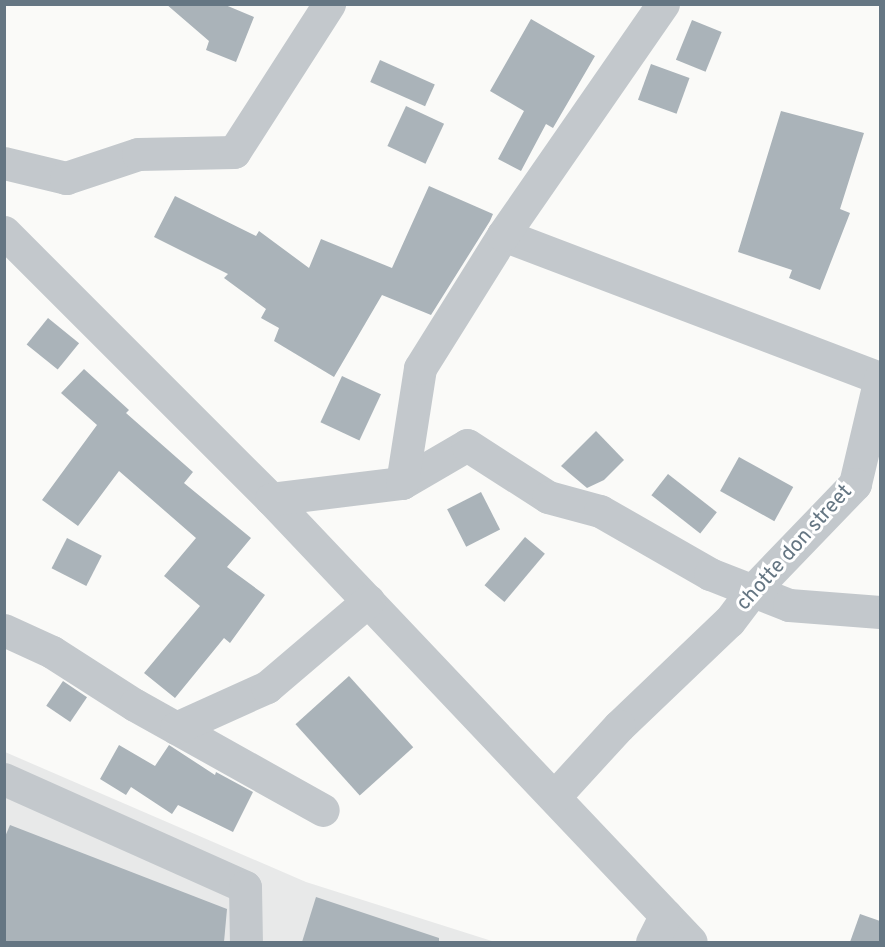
<!DOCTYPE html>
<style>
body{margin:0}
#map{position:relative;width:885px;height:947px;overflow:hidden;background:#fafaf8;font-family:Overpass,sans-serif}
div>[style]{position:absolute}
.built>*{inset:0;background:#e8e9e9}
.building>*{inset:0;background:#aab3b9;transform-origin:0 0}
.minor>*{height:33px;margin:-16.5px;padding:0 16.5px;transform-origin:16.5px;border-radius:16.5px;background:#c3c8cc}
span{translate:-50% -50%;white-space:nowrap;text-align:center;line-height:1.15;-webkit-text-stroke:6px #fff;paint-order:stroke}
.street-label{font-size:21px;color:#657683}
.frame{position:absolute;inset:0;border:6px solid #657683;pointer-events:none}
</style>
<div id="map">
<div class="built">
<div style="clip-path:polygon(5px 752px,306px 882px,495px 942px,5px 942px)"></div>
</div>
<div class="building">
<div style="clip-path:polygon(166px 4px,223px 4px,254px 17px,236px 62px,206px 50px,209px 41px)"></div>
<div style="clip-path:polygon(531px 19px,595px 56px,553px 128px,546px 124px,521px 171px,498px 159px,524px 111px,490px 91px)"></div>
<div style="left:692px;top:20px;width:32px;height:43px;rotate:22deg"></div>
<div style="left:380px;top:60px;width:60px;height:24px;rotate:24deg"></div>
<div style="left:651px;top:64px;width:41px;height:38px;rotate:20deg"></div>
<div style="left:406px;top:106px;width:42px;height:44px;rotate:25deg"></div>
<div style="clip-path:polygon(781px 111px,864px 133px,840px 209px,850px 213px,820px 290px,789px 278px,792px 270px,738px 252px)"></div>
<div style="clip-path:polygon(429px 186px,493px 214px,490px 221px,431px 315px,382px 295px,334px 377px,274px 341px,279px 328px,261px 318px,266px 309px,224px 278px,228px 274px,154px 237px,175px 196px,256px 236px,259px 231px,309px 268px,321px 239px,392px 268px)"></div>
<div style="left:48px;top:318px;width:40px;height:34px;rotate:39deg"></div>
<div style="clip-path:polygon(84px 369px,129px 410px,126px 413px,193px 472px,184px 483px,251px 538px,227px 567px,265px 595px,230px 643px,224px 638px,175px 698px,144px 673px,200px 606px,164px 576px,196px 538px,119px 471px,78px 526px,42px 500px,97px 425px,61px 393px)"></div>
<div style="left:342px;top:376px;width:43px;height:51px;rotate:25deg"></div>
<div style="clip-path:polygon(596px 431px,624px 460px,604px 480px,587px 488px,561px 466px)"></div>
<div style="left:739px;top:457px;width:62px;height:39px;rotate:29deg"></div>
<div style="left:668px;top:474px;width:62px;height:27px;rotate:38deg"></div>
<div style="left:481px;top:492px;width:42px;height:38px;rotate:63deg"></div>
<div style="left:525px;top:537px;width:26px;height:63px;rotate:40deg"></div>
<div style="left:67px;top:538px;width:39px;height:34px;rotate:27deg"></div>
<div style="left:349px;top:676px;width:96px;height:72px;rotate:48deg"></div>
<div style="left:63px;top:681px;width:29px;height:30px;rotate:34deg"></div>
<div style="clip-path:polygon(119px 745px,155px 766px,169px 745px,215px 775px,216px 772px,253px 792px,233px 832px,178px 805px,172px 814px,131px 787px,126px 795px,100px 779px)"></div>
<div style="clip-path:polygon(10px 825px,227px 909px,224px 942px,4px 942px,4px 839px)"></div>
<div style="clip-path:polygon(316px 897px,439px 938px,439px 942px,302px 942px)"></div>
<div style="clip-path:polygon(860px 914px,880px 921px,880px 942px,850px 942px)"></div>
</div>
<div class="minor">
<div style="left:4px;top:163px;width:64px;rotate:13.6deg"></div>
<div style="left:66px;top:178px;width:76px;rotate:-18.4deg"></div>
<div style="left:138px;top:154px;width:96px;rotate:-1.2deg"></div>
<div style="left:234px;top:152px;width:176px;rotate:-57.3deg"></div>
<div style="left:4px;top:232px;width:378px;rotate:45deg"></div>
<div style="left:271px;top:499px;width:610px;rotate:46.53deg"></div>
<div style="left:503px;top:235px;width:403px;rotate:20.8deg"></div>
<div style="left:880px;top:378px;width:109px;rotate:103.3deg"></div>
<div style="left:855px;top:484px;width:149px;rotate:133.9deg"></div>
<div style="left:752px;top:591px;width:38px;rotate:127deg"></div>
<div style="left:729px;top:621px;width:152px;rotate:136.3deg"></div>
<div style="left:619px;top:726px;width:96px;rotate:132.5deg"></div>
<div style="left:402px;top:483px;width:75px;rotate:-30.3deg"></div>
<div style="left:467px;top:445px;width:96px;rotate:32.7deg"></div>
<div style="left:548px;top:497px;width:54px;rotate:15.1deg"></div>
<div style="left:600px;top:511px;width:127px;rotate:29.8deg"></div>
<div style="left:710px;top:574px;width:85px;rotate:21.4deg"></div>
<div style="left:789px;top:605px;width:91px;rotate:4.4deg"></div>
<div style="left:271px;top:499px;width:132px;rotate:-7deg"></div>
<div style="left:402px;top:483px;width:116px;rotate:-81.1deg"></div>
<div style="left:420px;top:368px;width:157px;rotate:-58deg"></div>
<div style="left:503px;top:235px;width:281px;rotate:-55.3deg"></div>
<div style="left:4px;top:630px;width:53px;rotate:24.6deg"></div>
<div style="left:52px;top:652px;width:98px;rotate:32.6deg"></div>
<div style="left:135px;top:705px;width:215px;rotate:29.2deg"></div>
<div style="left:176px;top:728px;width:100px;rotate:-24.3deg"></div>
<div style="left:267px;top:687px;width:133px;rotate:-40.4deg"></div>
<div style="left:4px;top:779px;width:264px;rotate:24.1deg"></div>
<div style="left:245px;top:887px;width:55px;rotate:89deg"></div>
<div style="left:652px;top:942px;width:30px;rotate:-63deg"></div>
</div>
<div class="street-label">
<span style="left:795px;top:548px;rotate:-48deg">chotte don street</span>
</div>
<div class="frame"></div>
</div>
